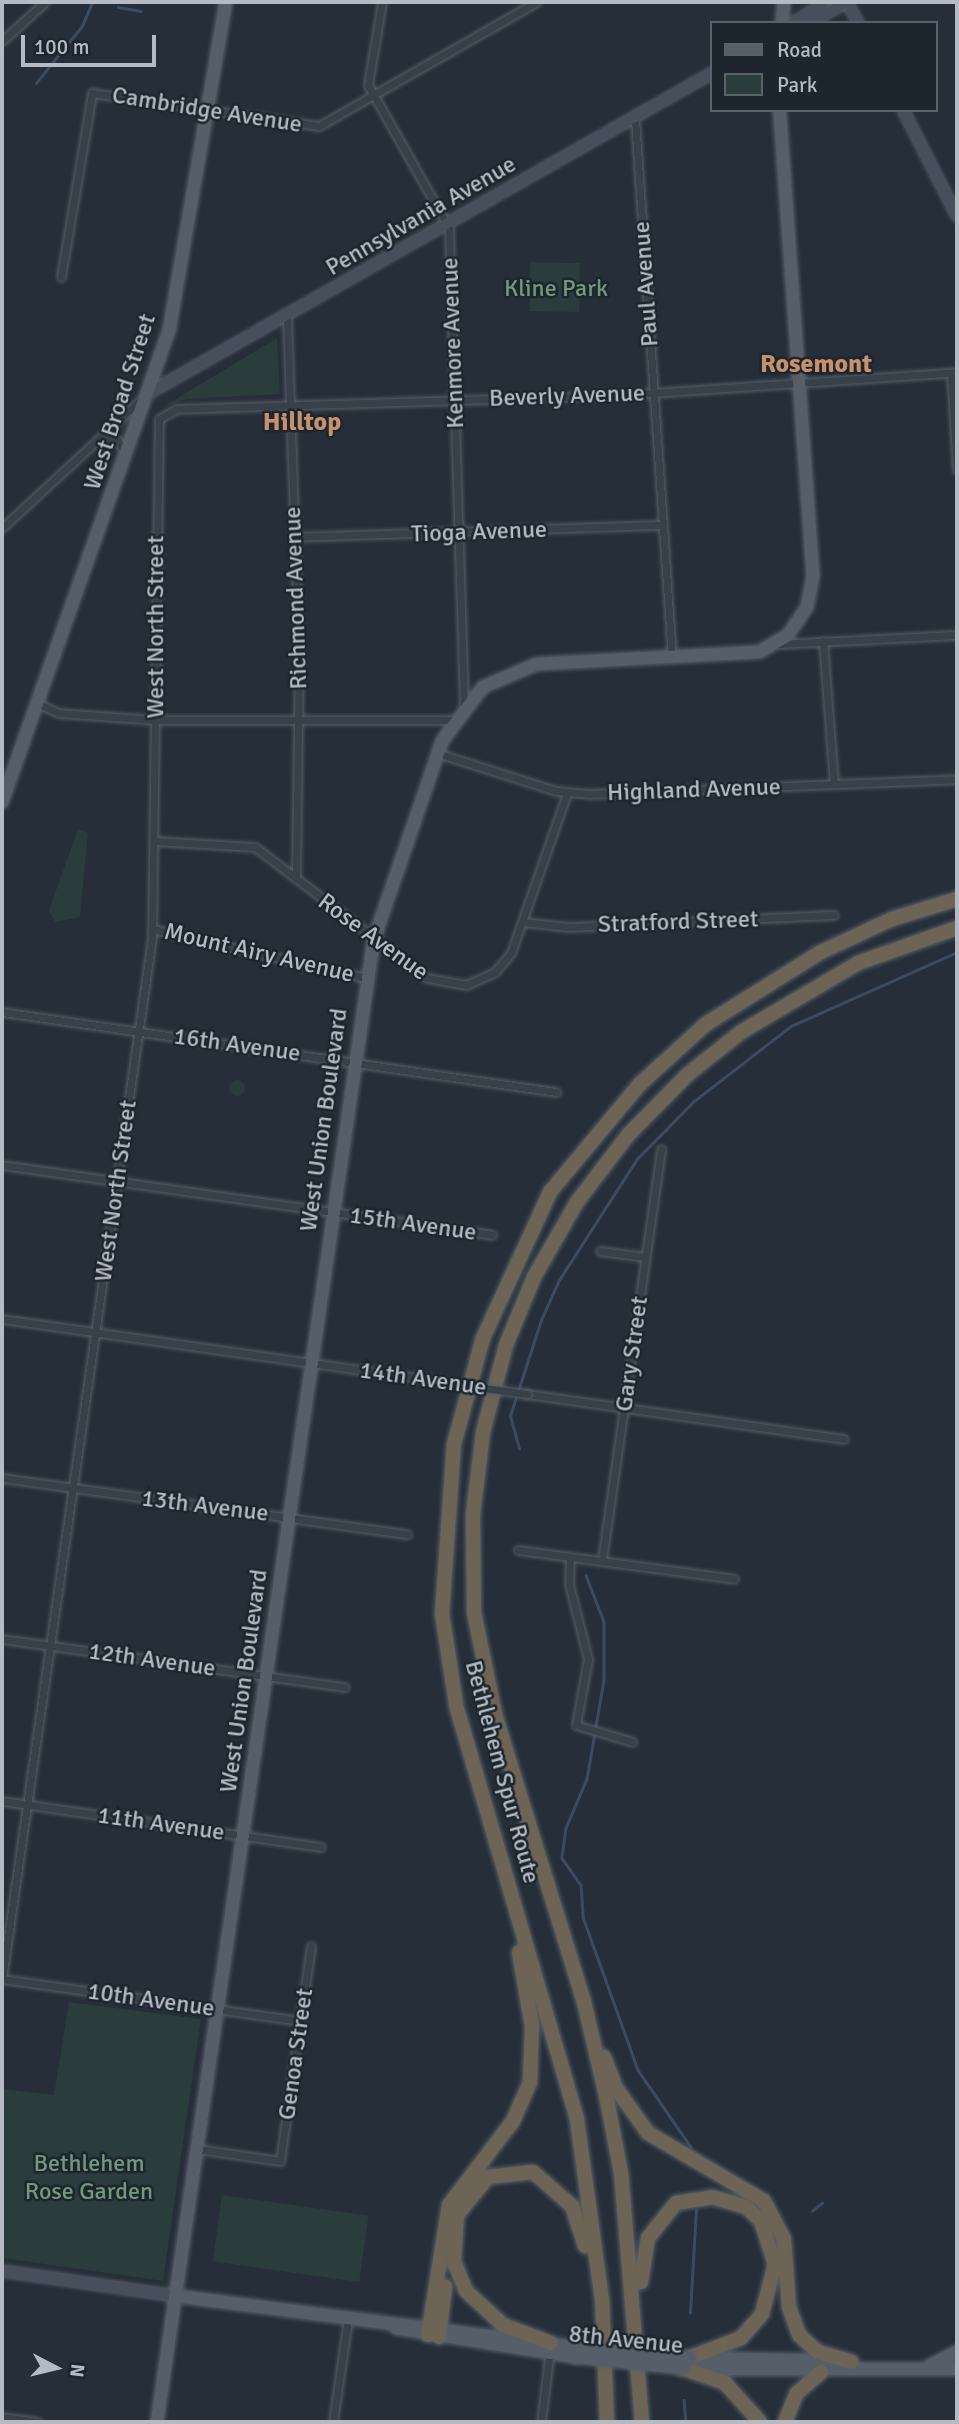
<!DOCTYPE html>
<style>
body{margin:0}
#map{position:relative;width:959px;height:2424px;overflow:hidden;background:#252e39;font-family:Signika,sans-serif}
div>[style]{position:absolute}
.green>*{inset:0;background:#2a3c3c;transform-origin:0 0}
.round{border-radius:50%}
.stream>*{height:2.5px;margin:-1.25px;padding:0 1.25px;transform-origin:1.25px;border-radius:1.25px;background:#3c4c60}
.roads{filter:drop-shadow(0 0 2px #565e67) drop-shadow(0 0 2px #565e67)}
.street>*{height:7px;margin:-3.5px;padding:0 3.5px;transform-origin:3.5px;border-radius:3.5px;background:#384049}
.secondary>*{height:10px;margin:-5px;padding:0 5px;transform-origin:5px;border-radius:5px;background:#474f5c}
.primary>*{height:12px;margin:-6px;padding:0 6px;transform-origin:6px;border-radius:6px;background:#565f69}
.highway>*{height:14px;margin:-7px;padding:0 7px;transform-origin:7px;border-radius:7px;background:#6e6456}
.bridges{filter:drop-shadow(0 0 2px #565e67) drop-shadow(0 0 2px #565e67)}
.street-bridge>*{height:7px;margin:-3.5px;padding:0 3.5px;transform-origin:3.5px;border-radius:3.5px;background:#384049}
.primary-bridge>*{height:12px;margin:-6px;padding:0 6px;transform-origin:6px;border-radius:6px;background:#565f69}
span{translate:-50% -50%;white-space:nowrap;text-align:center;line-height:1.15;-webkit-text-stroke:5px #1d252e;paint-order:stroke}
.street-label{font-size:24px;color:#b4bbc5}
.park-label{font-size:24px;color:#74987c}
.neighbourhood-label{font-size:26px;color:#c8916b;font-weight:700}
.frame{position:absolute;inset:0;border:4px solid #b4bbc5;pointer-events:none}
.legend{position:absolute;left:710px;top:21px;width:228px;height:91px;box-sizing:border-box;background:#1d252e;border:2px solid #59616a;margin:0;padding:9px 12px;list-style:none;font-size:21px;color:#b4bbc5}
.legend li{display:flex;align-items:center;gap:14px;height:35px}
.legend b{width:35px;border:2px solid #59616a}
.north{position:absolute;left:21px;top:2333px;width:70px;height:70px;-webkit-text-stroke:5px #1d252e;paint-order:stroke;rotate:97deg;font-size:19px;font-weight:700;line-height:28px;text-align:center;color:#b4bbc5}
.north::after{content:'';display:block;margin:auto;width:24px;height:32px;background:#b4bbc5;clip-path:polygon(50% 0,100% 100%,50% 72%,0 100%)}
.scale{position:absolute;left:21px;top:35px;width:135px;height:32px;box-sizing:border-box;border:4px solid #b4bbc5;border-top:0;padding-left:9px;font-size:21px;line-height:24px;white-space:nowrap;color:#b4bbc5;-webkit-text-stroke:5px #1d252e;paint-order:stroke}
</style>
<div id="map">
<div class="green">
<div style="left:580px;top:263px;width:49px;height:50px;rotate:91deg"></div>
<div style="clip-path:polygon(277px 338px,280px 394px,187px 399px,161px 408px)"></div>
<div style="clip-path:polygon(78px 829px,88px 833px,80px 917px,55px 922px,49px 910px)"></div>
<div class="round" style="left:229px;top:1080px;width:16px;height:16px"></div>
<div style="clip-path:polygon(69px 2002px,201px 2019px,163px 2281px,2px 2258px,2px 2089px,54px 2095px)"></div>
<div style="left:222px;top:2195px;width:148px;height:67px;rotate:8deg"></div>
</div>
<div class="stream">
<div style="left:118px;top:7px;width:23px;rotate:10deg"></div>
<div style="left:36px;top:83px;width:73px;rotate:-51.1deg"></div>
<div style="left:82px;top:26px;width:25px;rotate:-67deg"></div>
<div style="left:519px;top:1449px;width:34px;rotate:-105deg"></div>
<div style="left:510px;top:1416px;width:101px;rotate:-72.1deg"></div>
<div style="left:541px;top:1320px;width:44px;rotate:-65.8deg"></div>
<div style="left:559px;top:1280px;width:144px;rotate:-57.2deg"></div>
<div style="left:637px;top:1159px;width:81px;rotate:-45.5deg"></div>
<div style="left:694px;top:1101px;width:123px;rotate:-37.7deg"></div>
<div style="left:791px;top:1026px;width:182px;rotate:-24deg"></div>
<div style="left:586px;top:1575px;width:50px;rotate:69deg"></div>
<div style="left:604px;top:1622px;width:58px;rotate:90deg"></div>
<div style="left:604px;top:1680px;width:100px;rotate:99.7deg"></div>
<div style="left:587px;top:1779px;width:53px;rotate:113.2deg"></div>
<div style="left:566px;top:1828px;width:30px;rotate:98deg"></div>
<div style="left:562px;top:1858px;width:33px;rotate:55deg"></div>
<div style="left:581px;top:1885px;width:32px;rotate:86deg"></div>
<div style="left:583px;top:1917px;width:163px;rotate:70.2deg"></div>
<div style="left:638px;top:2070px;width:93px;rotate:55.5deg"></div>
<div style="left:812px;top:2211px;width:13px;rotate:-39deg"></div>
<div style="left:690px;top:2313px;width:103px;rotate:-86.7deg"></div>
<div style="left:684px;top:2400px;width:22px;rotate:85deg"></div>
</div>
<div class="roads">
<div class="street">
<div style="left:382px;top:2px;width:84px;rotate:99.6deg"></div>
<div style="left:368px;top:85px;width:164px;rotate:60.5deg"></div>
<div style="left:449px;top:228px;width:478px;rotate:88.2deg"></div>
<div style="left:2px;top:41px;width:58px;rotate:-42.2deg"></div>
<div style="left:635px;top:119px;width:540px;rotate:86.07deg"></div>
<div style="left:61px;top:277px;width:187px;rotate:-80.4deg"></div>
<div style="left:92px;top:93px;width:229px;rotate:8.3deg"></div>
<div style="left:319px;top:126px;width:250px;rotate:-29.7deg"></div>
<div style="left:287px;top:317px;width:340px;rotate:88deg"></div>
<div style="left:299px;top:657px;width:222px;rotate:90.8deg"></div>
<div style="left:951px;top:373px;width:97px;rotate:86.5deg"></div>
<div style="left:101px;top:437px;width:17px;rotate:13deg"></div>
<div style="left:118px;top:441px;width:13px;rotate:58deg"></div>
<div style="left:2px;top:528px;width:192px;rotate:-42.7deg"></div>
<div style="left:295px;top:537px;width:367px;rotate:-1.9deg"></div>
<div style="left:823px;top:641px;width:143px;rotate:85.6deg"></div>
<div style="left:777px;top:644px;width:180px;rotate:-2.9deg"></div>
<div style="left:37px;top:703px;width:23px;rotate:25deg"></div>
<div style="left:58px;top:713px;width:98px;rotate:4.1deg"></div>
<div style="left:156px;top:720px;width:298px"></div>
<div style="left:437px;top:753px;width:125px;rotate:17.7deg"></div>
<div style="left:556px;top:791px;width:33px;rotate:5deg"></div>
<div style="left:589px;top:794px;width:368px;rotate:-2.3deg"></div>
<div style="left:154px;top:841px;width:101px;rotate:3.4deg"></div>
<div style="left:255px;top:847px;width:216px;rotate:37.3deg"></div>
<div style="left:427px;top:978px;width:40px;rotate:10deg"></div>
<div style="left:466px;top:985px;width:32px;rotate:-24deg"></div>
<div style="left:495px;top:972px;width:25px;rotate:-50deg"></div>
<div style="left:511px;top:953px;width:170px;rotate:-70.7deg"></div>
<div style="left:523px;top:922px;width:45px;rotate:6.3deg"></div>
<div style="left:568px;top:927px;width:266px;rotate:-2.6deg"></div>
<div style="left:152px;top:929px;width:220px;rotate:12.9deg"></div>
<div style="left:2px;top:1012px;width:560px;rotate:8.22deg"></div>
<div style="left:2px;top:1165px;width:495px;rotate:8.1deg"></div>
<div style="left:600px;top:1251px;width:45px;rotate:7.6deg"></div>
<div style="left:2px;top:1319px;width:444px;rotate:8.1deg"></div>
<div style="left:527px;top:1394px;width:320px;rotate:8.1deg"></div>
<div style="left:2px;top:1478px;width:409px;rotate:7.9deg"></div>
<div style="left:518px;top:1550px;width:218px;rotate:7.6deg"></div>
<div style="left:570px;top:1557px;width:27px;rotate:92deg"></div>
<div style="left:569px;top:1584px;width:77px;rotate:75.8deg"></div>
<div style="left:588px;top:1659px;width:67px;rotate:100.3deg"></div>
<div style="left:576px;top:1725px;width:59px;rotate:16.6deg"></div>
<div style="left:602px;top:1560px;width:415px;rotate:-81.8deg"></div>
<div style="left:2px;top:1639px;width:346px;rotate:8deg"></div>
<div style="left:2px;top:1801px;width:322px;rotate:8.2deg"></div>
<div style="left:2px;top:1979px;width:1052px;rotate:-81.8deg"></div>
<div style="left:152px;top:938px;width:519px;rotate:-89.23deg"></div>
<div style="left:159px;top:419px;width:20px;rotate:-30deg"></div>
<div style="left:176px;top:409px;width:446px;rotate:-1.8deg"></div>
<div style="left:622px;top:395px;width:336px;rotate:-3.9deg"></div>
<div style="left:2px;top:1979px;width:302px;rotate:8deg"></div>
<div style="left:198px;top:2149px;width:83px;rotate:8.3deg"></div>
<div style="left:280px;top:2161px;width:217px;rotate:-81.8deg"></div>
<div style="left:2px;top:2417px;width:36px;rotate:8deg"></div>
<div style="left:333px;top:2422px;width:104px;rotate:-81.7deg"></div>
<div style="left:541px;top:2422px;width:73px;rotate:-82.9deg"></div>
</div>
<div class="secondary">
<div style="left:847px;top:2px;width:24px;rotate:62deg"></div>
<div style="left:794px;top:23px;width:37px;rotate:-34deg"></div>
<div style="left:810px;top:23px;width:42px;rotate:-30.3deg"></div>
<div style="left:903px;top:110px;width:119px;rotate:63deg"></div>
<div style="left:149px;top:393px;width:648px;rotate:-29.61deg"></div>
<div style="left:2px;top:2271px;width:176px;rotate:8.2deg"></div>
</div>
<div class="primary">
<div style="left:782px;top:23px;width:21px;rotate:-85deg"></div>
<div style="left:2px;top:802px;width:500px;rotate:-70.5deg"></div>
<div style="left:169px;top:331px;width:334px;rotate:-80.2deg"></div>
<div style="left:176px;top:2296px;width:403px;rotate:7.3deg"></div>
<div style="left:396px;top:2328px;width:182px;rotate:9.2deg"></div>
<div style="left:691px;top:2358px;width:146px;rotate:1.2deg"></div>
<div style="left:929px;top:2366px;width:31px;rotate:-27deg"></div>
<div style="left:693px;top:2369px;width:264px"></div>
<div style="left:157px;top:2422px;width:1499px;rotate:-81.68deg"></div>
<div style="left:374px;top:939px;width:209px;rotate:-71deg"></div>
<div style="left:442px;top:741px;width:68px;rotate:-52.8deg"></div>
<div style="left:483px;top:687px;width:59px;rotate:-23.1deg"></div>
<div style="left:537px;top:664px;width:222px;rotate:-3.1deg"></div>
<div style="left:759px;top:652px;width:34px;rotate:-30deg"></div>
<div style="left:788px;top:635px;width:34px;rotate:-56deg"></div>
<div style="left:807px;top:607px;width:32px;rotate:-79deg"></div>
<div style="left:813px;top:576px;width:467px;rotate:-94.1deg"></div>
</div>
<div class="highway">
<div style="left:604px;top:2057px;width:33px;rotate:69deg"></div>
<div style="left:616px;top:2088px;width:55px;rotate:54.6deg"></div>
<div style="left:648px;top:2133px;width:134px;rotate:30.4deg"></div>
<div style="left:764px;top:2201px;width:43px;rotate:62.2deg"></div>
<div style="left:784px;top:2239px;width:68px;rotate:85.8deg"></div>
<div style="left:789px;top:2307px;width:30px;rotate:70deg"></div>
<div style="left:799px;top:2335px;width:25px;rotate:42deg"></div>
<div style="left:818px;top:2352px;width:35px;rotate:16deg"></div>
<div style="left:641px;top:2282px;width:45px;rotate:-81deg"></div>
<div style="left:648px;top:2238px;width:45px;rotate:-51.3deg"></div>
<div style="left:676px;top:2203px;width:36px;rotate:-9deg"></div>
<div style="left:712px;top:2197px;width:35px;rotate:16deg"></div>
<div style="left:746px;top:2207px;width:21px;rotate:43deg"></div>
<div style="left:761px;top:2221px;width:45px;rotate:72deg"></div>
<div style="left:775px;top:2264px;width:52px;rotate:104.6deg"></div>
<div style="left:762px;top:2314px;width:32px;rotate:131deg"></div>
<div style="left:741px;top:2338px;width:56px;rotate:159deg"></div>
<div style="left:428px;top:2335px;width:132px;rotate:-80.8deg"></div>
<div style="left:449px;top:2205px;width:106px;rotate:-52.7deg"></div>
<div style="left:513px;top:2121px;width:43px;rotate:-66.4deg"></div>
<div style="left:530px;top:2082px;width:56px;rotate:-88deg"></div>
<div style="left:532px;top:2026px;width:75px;rotate:-100deg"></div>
<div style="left:439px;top:2337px;width:51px;rotate:-83.3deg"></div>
<div style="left:551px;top:2343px;width:51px;rotate:-159.4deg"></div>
<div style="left:503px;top:2325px;width:50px;rotate:-137.4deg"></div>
<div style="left:466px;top:2291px;width:32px;rotate:-112deg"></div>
<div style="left:454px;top:2261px;width:46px;rotate:-86.3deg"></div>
<div style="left:457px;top:2215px;width:49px;rotate:-50.8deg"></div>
<div style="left:488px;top:2177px;width:45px;rotate:-6.3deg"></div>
<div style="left:533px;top:2172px;width:52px;rotate:41.1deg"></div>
<div style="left:572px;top:2206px;width:42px;rotate:72deg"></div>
<div style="left:682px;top:2368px;width:46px;rotate:19.2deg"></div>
<div style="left:725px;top:2383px;width:52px;rotate:48.1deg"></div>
<div style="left:607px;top:2422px;width:122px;rotate:-92.3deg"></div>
<div style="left:602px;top:2300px;width:183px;rotate:-97.9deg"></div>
<div style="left:577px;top:2119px;width:432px;rotate:-106.3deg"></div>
<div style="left:456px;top:1704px;width:91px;rotate:-98.8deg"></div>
<div style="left:442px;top:1614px;width:170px;rotate:-86deg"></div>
<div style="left:454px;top:1444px;width:110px;rotate:-74.7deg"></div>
<div style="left:483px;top:1338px;width:161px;rotate:-65.3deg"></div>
<div style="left:550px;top:1192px;width:141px;rotate:-50.2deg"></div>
<div style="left:640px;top:1084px;width:89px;rotate:-42.3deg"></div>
<div style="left:706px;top:1024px;width:133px;rotate:-32.1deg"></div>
<div style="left:819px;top:953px;width:81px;rotate:-25deg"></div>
<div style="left:892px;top:919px;width:68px;rotate:-17.1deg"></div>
<div style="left:642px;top:2422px;width:250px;rotate:-94.8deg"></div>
<div style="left:621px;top:2173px;width:74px;rotate:-100.9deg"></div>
<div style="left:607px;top:2100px;width:101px;rotate:-103.2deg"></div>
<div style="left:584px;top:2002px;width:301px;rotate:-107.2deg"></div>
<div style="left:495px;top:1714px;width:103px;rotate:-101.7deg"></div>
<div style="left:474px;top:1613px;width:99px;rotate:-90.6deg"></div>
<div style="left:473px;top:1514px;width:83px;rotate:-83deg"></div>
<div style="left:483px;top:1432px;width:90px;rotate:-75.2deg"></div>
<div style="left:506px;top:1345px;width:74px;rotate:-67.6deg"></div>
<div style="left:534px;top:1277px;width:86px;rotate:-60.2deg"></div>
<div style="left:577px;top:1202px;width:84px;rotate:-52.7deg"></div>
<div style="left:628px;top:1135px;width:84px;rotate:-45.5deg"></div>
<div style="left:687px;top:1075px;width:69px;rotate:-38.5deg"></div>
<div style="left:741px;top:1032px;width:136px;rotate:-30.5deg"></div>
<div style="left:858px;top:963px;width:105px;rotate:-19.5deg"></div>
<div style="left:785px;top:2422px;width:31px;rotate:-68deg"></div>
<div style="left:797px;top:2393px;width:32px;rotate:-41deg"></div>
</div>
</div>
<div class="bridges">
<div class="street-bridge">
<div style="left:442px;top:1382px;width:86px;rotate:8deg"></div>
</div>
<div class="primary-bridge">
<div style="left:576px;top:2347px;width:114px;rotate:5.6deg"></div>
<div style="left:576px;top:2357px;width:107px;rotate:5.9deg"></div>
</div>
</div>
<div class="street-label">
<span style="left:207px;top:110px;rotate:9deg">Cambridge Avenue</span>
<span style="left:421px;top:216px;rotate:-30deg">Pennsylvania Avenue</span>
<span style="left:646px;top:284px;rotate:-94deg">Paul Avenue</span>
<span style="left:453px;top:343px;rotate:-92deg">Kenmore Avenue</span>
<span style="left:567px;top:396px;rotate:-2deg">Beverly Avenue</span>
<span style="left:120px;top:402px;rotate:-72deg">West Broad Street</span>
<span style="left:479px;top:532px;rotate:-2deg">Tioga Avenue</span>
<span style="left:296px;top:598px;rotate:-92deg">Richmond Avenue</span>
<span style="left:156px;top:627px;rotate:-90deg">West North Street</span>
<span style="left:694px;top:790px;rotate:-2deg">Highland Avenue</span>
<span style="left:678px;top:922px;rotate:-2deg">Stratford Street</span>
<span style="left:373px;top:937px;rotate:36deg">Rose Avenue</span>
<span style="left:259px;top:953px;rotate:13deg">Mount Airy Avenue</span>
<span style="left:237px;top:1045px;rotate:8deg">16th Avenue</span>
<span style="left:324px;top:1120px;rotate:-82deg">West Union Boulevard</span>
<span style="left:116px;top:1191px;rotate:-82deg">West North Street</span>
<span style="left:413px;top:1224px;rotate:8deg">15th Avenue</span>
<span style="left:632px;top:1354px;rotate:-82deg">Gary Street</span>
<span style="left:423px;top:1379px;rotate:8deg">14th Avenue</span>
<span style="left:205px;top:1506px;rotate:7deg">13th Avenue</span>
<span style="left:152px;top:1660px;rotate:8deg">12th Avenue</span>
<span style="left:244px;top:1681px;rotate:-82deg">West Union Boulevard</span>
<span style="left:502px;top:1772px;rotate:75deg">Bethlehem Spur Route</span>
<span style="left:161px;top:1824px;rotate:8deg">11th Avenue</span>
<span style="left:151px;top:2000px;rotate:8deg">10th Avenue</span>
<span style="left:296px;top:2054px;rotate:-82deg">Genoa Street</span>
<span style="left:626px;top:2340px;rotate:6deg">8th Avenue</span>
</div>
<div class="park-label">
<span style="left:556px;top:289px">Kline Park</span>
<span style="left:89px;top:2178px">Bethlehem<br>Rose Garden</span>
</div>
<div class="neighbourhood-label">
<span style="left:816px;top:365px">Rosemont</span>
<span style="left:302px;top:423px">Hilltop</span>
</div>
<div class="frame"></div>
<ul class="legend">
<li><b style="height:9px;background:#565f69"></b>Road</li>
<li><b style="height:19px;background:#2a3c3c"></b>Park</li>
</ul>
<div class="north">N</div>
<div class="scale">100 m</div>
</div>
